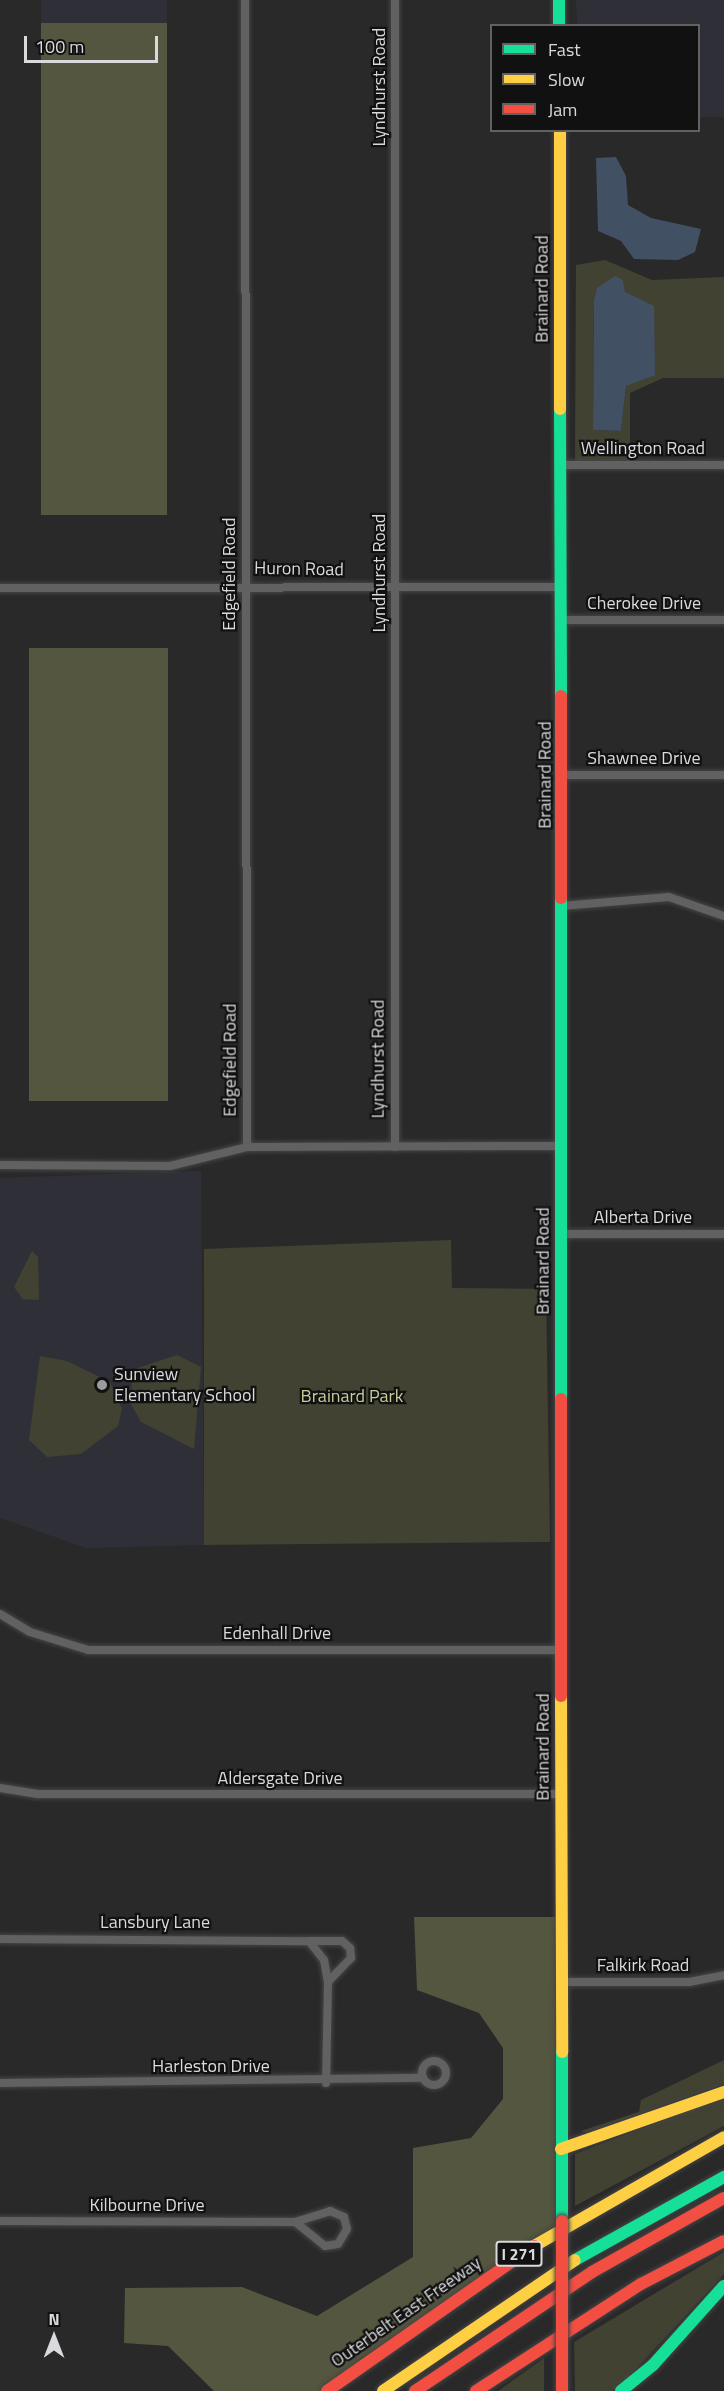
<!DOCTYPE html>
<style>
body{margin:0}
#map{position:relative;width:724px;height:2391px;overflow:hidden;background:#29292a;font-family:"Titillium Web",sans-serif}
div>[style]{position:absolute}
.built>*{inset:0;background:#2f3037;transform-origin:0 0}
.green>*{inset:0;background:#414232}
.forest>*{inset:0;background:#54563f;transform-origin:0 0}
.water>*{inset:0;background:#425064}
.roads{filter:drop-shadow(0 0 2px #454546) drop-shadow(0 0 2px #454546)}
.street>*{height:8px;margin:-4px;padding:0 4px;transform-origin:4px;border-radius:4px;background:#616161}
.street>.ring{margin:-4px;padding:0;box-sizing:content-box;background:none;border:8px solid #616161;border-radius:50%}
.fast>*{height:12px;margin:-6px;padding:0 6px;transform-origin:6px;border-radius:6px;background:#16e098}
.slow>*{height:12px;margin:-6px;padding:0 6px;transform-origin:6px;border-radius:6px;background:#ffcf43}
.jam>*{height:12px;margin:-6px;padding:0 6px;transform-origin:6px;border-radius:6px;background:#f24e42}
.bridges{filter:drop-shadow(0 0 2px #454546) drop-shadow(0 0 2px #454546)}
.jam-bridge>*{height:12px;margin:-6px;padding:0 6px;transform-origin:6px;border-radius:6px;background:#f24e42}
.dots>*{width:16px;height:16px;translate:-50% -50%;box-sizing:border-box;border:3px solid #111112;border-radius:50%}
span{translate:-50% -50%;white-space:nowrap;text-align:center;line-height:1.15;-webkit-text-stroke:4.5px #111112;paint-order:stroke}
.shield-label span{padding:2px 4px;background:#111112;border:2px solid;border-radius:4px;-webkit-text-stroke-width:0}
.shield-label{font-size:16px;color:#dadadc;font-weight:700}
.street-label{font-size:18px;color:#dadadc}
.poi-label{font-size:18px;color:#dadadc}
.left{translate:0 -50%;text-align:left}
.park-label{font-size:18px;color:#c9cd98}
.legend{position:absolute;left:490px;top:24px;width:210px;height:108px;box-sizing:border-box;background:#111112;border:2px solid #616163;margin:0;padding:8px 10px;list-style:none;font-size:18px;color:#dadadc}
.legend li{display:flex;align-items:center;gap:12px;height:30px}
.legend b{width:30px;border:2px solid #616163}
.north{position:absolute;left:24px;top:2307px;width:60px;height:60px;-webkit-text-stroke:4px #111112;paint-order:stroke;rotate:0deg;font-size:16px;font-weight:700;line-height:24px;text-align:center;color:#dadadc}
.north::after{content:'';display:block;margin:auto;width:21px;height:27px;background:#dadadc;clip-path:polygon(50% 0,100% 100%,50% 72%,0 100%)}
.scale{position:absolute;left:24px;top:36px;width:134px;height:27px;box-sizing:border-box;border:3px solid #dadadc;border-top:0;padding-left:8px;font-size:18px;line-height:21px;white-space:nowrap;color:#dadadc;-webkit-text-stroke:4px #111112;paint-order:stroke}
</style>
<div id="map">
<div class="built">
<div style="left:41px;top:0;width:126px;height:24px"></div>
<div style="clip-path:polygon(576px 0,724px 0,724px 117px,699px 117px,698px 26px,577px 25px)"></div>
<div style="clip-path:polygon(201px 1171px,204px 1545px,86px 1548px,0 1518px,0 1178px)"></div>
</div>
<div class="green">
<div style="clip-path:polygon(evenodd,605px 260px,652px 280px,724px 277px,724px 378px,663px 378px,630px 393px,630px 465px,575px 465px,576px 265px,605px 260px,623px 280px,637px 378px,626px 386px,621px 431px,593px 430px,594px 301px,623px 280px)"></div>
<div style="clip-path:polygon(451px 1240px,452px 1288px,546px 1289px,550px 1542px,204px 1545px,204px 1249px)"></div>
<div style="clip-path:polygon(32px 1251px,38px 1257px,39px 1300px,23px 1299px,14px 1287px)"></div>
<div style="clip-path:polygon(177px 1355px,201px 1367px,194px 1449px,141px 1422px,131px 1404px,132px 1370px)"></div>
<div style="clip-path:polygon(40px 1356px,67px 1361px,110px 1382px,122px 1409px,118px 1426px,81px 1454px,47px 1457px,29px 1440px)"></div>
<div style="clip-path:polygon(724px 2060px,724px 2084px,586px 2133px,581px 2131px,639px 2112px,641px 2100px)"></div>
<div style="clip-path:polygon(724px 2097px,724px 2126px,575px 2206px,575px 2154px)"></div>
<div style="clip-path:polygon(724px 2252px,724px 2274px,625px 2381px,612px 2391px,575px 2391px,574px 2342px)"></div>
<div style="clip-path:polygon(544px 2358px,544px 2391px,498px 2391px)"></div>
</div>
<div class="forest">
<div style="left:167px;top:23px;width:492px;height:126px;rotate:90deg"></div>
<div style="left:29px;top:648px;width:139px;height:453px"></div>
<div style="clip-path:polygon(414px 1917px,561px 1917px,562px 2221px,327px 2391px,214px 2391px,168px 2346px,124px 2343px,125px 2288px,242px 2287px,317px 2316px,413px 2257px,413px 2148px,471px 2138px,503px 2099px,503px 2048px,479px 2013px,417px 1990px)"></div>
</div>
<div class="water">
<div style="clip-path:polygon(616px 157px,626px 176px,628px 205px,651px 218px,701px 229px,695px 252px,678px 260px,634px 259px,621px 241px,598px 231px,596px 158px)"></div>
<div style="clip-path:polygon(615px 276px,623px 280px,625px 292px,654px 306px,655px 375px,626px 386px,621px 431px,593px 430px,594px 301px,597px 288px)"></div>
</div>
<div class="roads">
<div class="street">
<div style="left:245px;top:0;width:1147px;rotate:89.9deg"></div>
<div style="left:561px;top:465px;width:163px"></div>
<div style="left:0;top:588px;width:561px;rotate:-0.1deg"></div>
<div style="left:564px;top:620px;width:160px"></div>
<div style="left:564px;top:775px;width:160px"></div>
<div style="left:561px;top:906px;width:108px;rotate:-4.8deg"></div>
<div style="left:669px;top:897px;width:58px;rotate:19.1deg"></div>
<div style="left:395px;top:1147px;width:1147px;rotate:-90deg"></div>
<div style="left:0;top:1165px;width:170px;rotate:0.3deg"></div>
<div style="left:170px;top:1166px;width:79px;rotate:-13.9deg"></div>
<div style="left:247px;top:1147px;width:314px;rotate:-0.2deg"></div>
<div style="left:561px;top:1234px;width:163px"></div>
<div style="left:0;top:1614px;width:35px;rotate:31deg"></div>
<div style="left:30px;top:1632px;width:61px;rotate:17.2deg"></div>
<div style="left:88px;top:1650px;width:474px"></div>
<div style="left:0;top:1788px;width:38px;rotate:9deg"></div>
<div style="left:38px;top:1794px;width:523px"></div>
<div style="left:0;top:1939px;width:309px;rotate:0.4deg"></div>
<div style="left:309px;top:1941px;width:24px;rotate:52deg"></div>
<div style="left:324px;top:1960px;width:22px;rotate:80deg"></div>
<div style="left:328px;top:1982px;width:101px;rotate:91.1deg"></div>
<div style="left:309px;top:1941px;width:33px"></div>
<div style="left:342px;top:1941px;width:11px;rotate:41deg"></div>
<div style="left:350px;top:1948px;width:10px;rotate:84deg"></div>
<div style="left:351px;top:1958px;width:33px;rotate:134deg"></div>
<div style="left:561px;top:1982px;width:128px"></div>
<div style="left:689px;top:1982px;width:36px;rotate:-11deg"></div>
<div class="ring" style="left:422px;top:2061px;width:16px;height:16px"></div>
<div style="left:0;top:2083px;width:423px;rotate:-0.7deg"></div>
<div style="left:0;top:2221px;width:295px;rotate:0.2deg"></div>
<div style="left:295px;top:2222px;width:37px;rotate:-17deg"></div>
<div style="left:330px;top:2211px;width:15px;rotate:23deg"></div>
<div style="left:344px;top:2217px;width:12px;rotate:76deg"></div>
<div style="left:347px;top:2229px;width:17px;rotate:121deg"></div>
<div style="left:338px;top:2244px;width:13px;rotate:171deg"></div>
<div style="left:325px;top:2246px;width:38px;rotate:-141deg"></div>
</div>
<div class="fast">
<div style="left:559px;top:0;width:26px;rotate:90deg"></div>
<div style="left:560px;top:409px;width:287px;rotate:89.8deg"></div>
<div style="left:561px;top:898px;width:501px;rotate:90deg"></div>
<div style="left:562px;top:2052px;width:169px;rotate:90deg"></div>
<div style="left:575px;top:2260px;width:171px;rotate:-29.1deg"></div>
<div style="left:621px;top:2391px;width:41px;rotate:-39.1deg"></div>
<div style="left:653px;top:2365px;width:106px;rotate:-48.1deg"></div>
</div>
<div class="slow">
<div style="left:560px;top:130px;width:279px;rotate:90deg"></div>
<div style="left:561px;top:1696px;width:356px;rotate:89.8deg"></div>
<div style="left:561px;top:2149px;width:173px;rotate:-19.3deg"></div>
<div style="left:534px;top:2246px;width:219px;rotate:-29.8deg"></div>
<div style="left:383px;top:2391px;width:232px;rotate:-34.3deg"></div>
</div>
<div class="jam">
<div style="left:561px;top:696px;width:202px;rotate:90deg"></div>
<div style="left:561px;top:1399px;width:297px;rotate:90deg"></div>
<div style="left:327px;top:2391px;width:253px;rotate:-35deg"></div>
<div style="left:415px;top:2391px;width:213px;rotate:-33.9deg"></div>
<div style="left:592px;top:2272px;width:151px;rotate:-29.3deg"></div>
<div style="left:476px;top:2391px;width:197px;rotate:-33deg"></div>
<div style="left:641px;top:2284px;width:93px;rotate:-27.4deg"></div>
</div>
</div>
<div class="bridges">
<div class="jam-bridge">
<div style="left:562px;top:2221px;width:170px;rotate:90deg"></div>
</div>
</div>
<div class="dots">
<div style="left:102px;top:1385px;background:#9c9c9e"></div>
</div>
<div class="shield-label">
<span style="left:519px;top:2254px">I 271</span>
</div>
<div class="street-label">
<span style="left:379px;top:87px;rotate:-90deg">Lyndhurst Road</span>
<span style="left:542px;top:289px;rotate:-90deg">Brainard Road</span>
<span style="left:643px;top:448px">Wellington Road</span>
<span style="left:299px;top:569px;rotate:1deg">Huron Road</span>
<span style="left:379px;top:573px;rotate:-90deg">Lyndhurst Road</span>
<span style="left:229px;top:574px;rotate:-90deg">Edgefield Road</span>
<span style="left:644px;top:603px">Cherokee Drive</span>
<span style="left:644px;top:758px">Shawnee Drive</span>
<span style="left:545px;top:775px;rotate:-90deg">Brainard Road</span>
<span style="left:378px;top:1059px;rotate:-90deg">Lyndhurst Road</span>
<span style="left:230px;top:1060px;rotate:-90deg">Edgefield Road</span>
<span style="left:643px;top:1217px">Alberta Drive</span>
<span style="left:543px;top:1261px;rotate:-90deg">Brainard Road</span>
<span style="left:277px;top:1633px">Edenhall Drive</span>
<span style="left:543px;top:1747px;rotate:-90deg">Brainard Road</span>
<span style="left:280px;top:1778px">Aldersgate Drive</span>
<span style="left:155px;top:1922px">Lansbury Lane</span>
<span style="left:643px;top:1965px">Falkirk Road</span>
<span style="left:211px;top:2066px">Harleston Drive</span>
<span style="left:147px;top:2205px">Kilbourne Drive</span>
<span style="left:406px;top:2312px;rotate:-35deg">Outerbelt East Freeway</span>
</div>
<div class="poi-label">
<span class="left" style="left:114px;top:1385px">Sunview<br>Elementary School</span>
</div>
<div class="park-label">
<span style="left:352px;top:1396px">Brainard Park</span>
</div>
<ul class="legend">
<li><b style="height:8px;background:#16e098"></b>Fast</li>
<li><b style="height:8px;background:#ffcf43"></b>Slow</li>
<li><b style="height:8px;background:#f24e42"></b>Jam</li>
</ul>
<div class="north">N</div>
<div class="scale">100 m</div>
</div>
